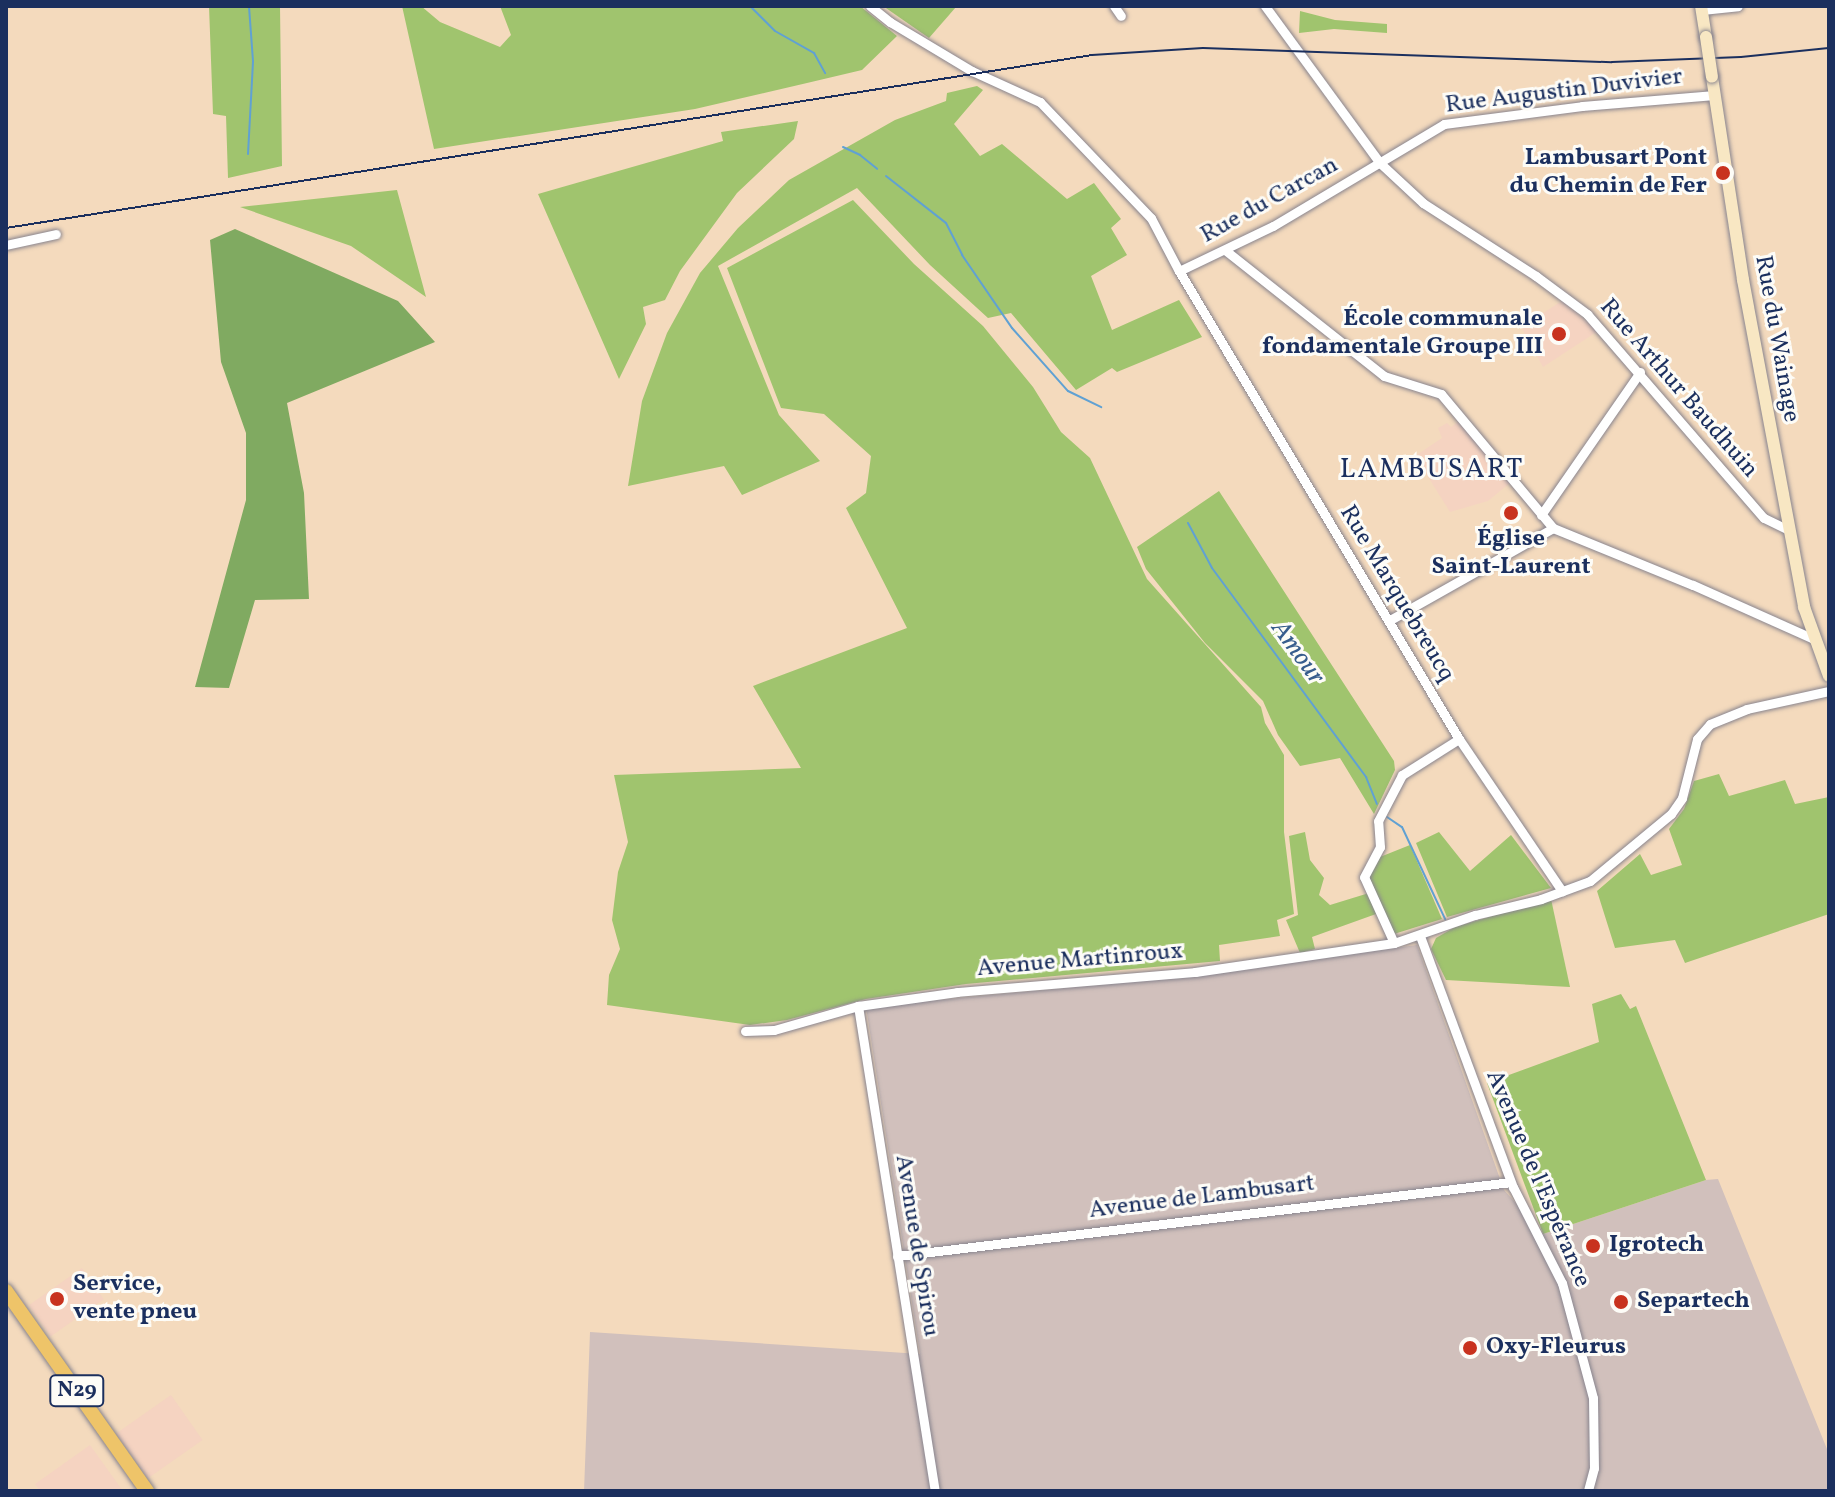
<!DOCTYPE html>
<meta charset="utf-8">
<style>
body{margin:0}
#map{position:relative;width:1835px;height:1497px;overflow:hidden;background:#f4dabd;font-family:Vollkorn,serif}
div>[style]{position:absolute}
.built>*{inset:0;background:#f5d3c1;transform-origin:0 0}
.industrial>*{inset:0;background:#d1c0bc}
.green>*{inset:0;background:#a0c46e}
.forest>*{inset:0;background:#80aa61}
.stream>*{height:2px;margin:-1px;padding:0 1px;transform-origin:1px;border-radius:1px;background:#60a1d3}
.roads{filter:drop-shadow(0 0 2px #88848e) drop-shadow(0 0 2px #88848e)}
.minor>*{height:9px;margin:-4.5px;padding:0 4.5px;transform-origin:4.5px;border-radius:4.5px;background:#fff}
.secondary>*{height:12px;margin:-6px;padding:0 6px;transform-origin:6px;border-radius:6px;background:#f8e7c3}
.primary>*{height:14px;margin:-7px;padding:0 7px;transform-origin:7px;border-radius:7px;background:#eec469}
.rail>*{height:2px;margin:-1px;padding:0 1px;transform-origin:1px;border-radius:1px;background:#1b2f5e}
.bridges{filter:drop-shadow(0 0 2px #88848e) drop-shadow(0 0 2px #88848e)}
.secondary-bridge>*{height:12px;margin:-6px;padding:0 6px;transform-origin:6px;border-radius:6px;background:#f8e7c3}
.dots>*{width:22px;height:22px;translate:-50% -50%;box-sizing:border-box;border:4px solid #fdfcf7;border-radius:50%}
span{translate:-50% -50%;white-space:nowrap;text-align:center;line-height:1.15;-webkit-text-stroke:6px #fdfcf7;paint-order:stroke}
.shield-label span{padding:2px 6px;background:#fdfcf7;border:2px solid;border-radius:6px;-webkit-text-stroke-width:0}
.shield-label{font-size:22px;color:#1b2f5e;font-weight:700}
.street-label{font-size:24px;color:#1b2f5e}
.poi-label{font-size:24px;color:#1b2f5e;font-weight:700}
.right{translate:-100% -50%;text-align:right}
.left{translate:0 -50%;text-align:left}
.water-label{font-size:26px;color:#375d8d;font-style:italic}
.quarter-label{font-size:28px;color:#1b2f5e;letter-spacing:2px}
.frame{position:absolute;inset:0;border:8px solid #1b2f5e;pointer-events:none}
</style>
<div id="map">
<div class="built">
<div style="clip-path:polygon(1562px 301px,1598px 331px,1543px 367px,1521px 327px)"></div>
<div style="clip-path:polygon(1458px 422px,1511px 482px,1488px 501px,1450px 512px,1415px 456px,1442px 438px,1438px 428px,1447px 423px,1451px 427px)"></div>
<div style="left:82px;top:1268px;width:38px;height:65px;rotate:55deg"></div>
<div style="left:171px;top:1395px;width:55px;height:67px;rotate:55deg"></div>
<div style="clip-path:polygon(90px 1445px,123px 1491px,40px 1491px,35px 1484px)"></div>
</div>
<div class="industrial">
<div style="clip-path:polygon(1417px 945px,1504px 1190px,1543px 1234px,1706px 1180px,1718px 1179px,1829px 1454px,1829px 1491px,584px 1491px,590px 1332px,920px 1354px,866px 1007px,1182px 977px)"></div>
</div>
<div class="green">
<div style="clip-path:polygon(209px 6px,280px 6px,282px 166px,228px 178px,226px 116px,213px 114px)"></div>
<div style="clip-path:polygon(402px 6px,421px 6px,440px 22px,500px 47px,511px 35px,500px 6px,860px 6px,897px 36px,862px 70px,807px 83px,695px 109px,434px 149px)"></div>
<div style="clip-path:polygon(883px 6px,955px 6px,956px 7px,929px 38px)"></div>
<div style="clip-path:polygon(1300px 11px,1335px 20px,1387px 24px,1387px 33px,1334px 29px,1299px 33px)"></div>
<div style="clip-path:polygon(977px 86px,983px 90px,954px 124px,980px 156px,1002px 144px,1067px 199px,1094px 183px,1121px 219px,1111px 228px,1127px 255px,1091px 276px,1112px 330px,1179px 300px,1202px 337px,1117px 372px,1112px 368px,1076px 390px,1011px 313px,988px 318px,930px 265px,857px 188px,718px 266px,779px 415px,820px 461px,742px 495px,724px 466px,628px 486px,642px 401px,667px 333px,700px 273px,738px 228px,789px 180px,895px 120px,946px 101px,947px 93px)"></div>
<div style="clip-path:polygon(798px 121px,794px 139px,737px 193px,680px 271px,665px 300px,643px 307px,646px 324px,619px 379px,538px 194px,723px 141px,721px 132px)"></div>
<div style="clip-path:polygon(397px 190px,426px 297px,351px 246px,240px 207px)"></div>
<div style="clip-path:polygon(853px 200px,914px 264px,983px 326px,1033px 387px,1061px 432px,1090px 458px,1147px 579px,1261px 707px,1265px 723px,1284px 755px,1284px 832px,1294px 914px,1277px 920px,1280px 936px,1219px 945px,1220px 961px,966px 984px,866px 999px,787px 1020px,750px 1025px,607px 1005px,609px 975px,620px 949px,612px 920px,618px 872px,628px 842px,614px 775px,801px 768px,753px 686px,907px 628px,846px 508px,866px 493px,871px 456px,824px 414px,781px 408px,727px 268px)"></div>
<div style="clip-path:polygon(1219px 491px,1394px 761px,1395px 770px,1374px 814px,1340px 758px,1300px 766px,1278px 735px,1263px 701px,1205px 643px,1146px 569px,1137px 547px)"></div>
<div style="clip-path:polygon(1719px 774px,1729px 796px,1785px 780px,1795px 804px,1829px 797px,1829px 914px,1685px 963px,1675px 940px,1615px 948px,1597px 891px,1640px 854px,1651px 875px,1682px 865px,1669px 829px,1684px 809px,1694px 781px)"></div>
<div style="clip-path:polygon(1305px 832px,1310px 860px,1324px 878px,1319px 895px,1330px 905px,1369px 893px,1376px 914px,1312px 937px,1315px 949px,1300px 953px,1286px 920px,1298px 915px,1289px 836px)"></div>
<div style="clip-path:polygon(1439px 832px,1470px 871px,1511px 835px,1551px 888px,1447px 917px,1416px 843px)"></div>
<div style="clip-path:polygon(1410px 845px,1442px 919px,1394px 934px,1369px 877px,1380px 857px)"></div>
<div style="clip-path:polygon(1551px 899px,1570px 987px,1446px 980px,1431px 949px,1436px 938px,1455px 927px)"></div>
<div style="clip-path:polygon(1621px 994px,1630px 1009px,1636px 1006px,1706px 1180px,1543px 1234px,1487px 1083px,1599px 1042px,1592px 1004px)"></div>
</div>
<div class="forest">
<div style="clip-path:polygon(235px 229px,398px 301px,435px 342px,287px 403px,304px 493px,309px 599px,255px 600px,229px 688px,195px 687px,246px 500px,246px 433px,221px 362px,210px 240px)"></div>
</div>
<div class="stream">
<div style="left:750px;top:6px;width:35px;rotate:45deg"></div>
<div style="left:775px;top:31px;width:45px;rotate:29.4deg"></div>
<div style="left:814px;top:53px;width:23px;rotate:61deg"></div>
<div style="left:843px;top:147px;width:19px;rotate:25deg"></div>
<div style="left:860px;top:155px;width:22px;rotate:39deg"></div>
<div style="left:248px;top:154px;width:93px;rotate:-86.9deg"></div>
<div style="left:253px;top:61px;width:55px;rotate:-94.2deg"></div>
<div style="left:886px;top:176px;width:76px;rotate:38.1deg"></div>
<div style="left:946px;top:223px;width:36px;rotate:63deg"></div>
<div style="left:962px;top:255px;width:88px;rotate:55.6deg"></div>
<div style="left:1012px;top:328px;width:84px;rotate:48.4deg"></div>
<div style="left:1068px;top:391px;width:37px;rotate:26deg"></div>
<div style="left:1188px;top:523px;width:51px;rotate:61.9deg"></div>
<div style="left:1212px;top:568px;width:260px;rotate:53.6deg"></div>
<div style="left:1366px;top:777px;width:29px;rotate:68deg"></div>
<div style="left:1387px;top:817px;width:18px;rotate:34deg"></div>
<div style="left:1402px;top:827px;width:102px;rotate:64.9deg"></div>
</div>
<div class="roads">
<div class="minor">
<div style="left:870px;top:6px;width:26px;rotate:39deg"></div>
<div style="left:890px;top:22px;width:96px;rotate:30.9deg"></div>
<div style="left:972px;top:71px;width:75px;rotate:24.5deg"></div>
<div style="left:1040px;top:102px;width:161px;rotate:46.3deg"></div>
<div style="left:1151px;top:218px;width:60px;rotate:62.2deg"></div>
<div style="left:1179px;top:271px;width:545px;rotate:59.11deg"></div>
<div style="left:1459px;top:739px;width:184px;rotate:55.9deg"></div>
<div style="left:1114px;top:6px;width:12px;rotate:55deg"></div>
<div style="left:1265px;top:6px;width:195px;rotate:53.8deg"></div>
<div style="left:1380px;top:163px;width:59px;rotate:42.9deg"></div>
<div style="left:1423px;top:203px;width:135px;rotate:32.9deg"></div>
<div style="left:1536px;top:276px;width:64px;rotate:36.7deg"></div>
<div style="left:1587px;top:314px;width:270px;rotate:49.1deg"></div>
<div style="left:1764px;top:518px;width:28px;rotate:26deg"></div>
<div style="left:1702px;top:10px;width:36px;rotate:-6deg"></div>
<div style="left:6px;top:245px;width:51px;rotate:-12.4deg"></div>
<div style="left:1225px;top:250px;width:203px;rotate:38.4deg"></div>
<div style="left:1384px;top:376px;width:60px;rotate:17.5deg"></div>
<div style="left:1441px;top:394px;width:175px;rotate:50.1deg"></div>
<div style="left:1179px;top:271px;width:104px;rotate:-25.6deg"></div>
<div style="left:1273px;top:226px;width:199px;rotate:-30.8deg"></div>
<div style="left:1444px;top:124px;width:139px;rotate:-7.4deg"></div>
<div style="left:1582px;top:106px;width:133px;rotate:-4.7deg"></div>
<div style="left:1541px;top:515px;width:174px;rotate:-55.3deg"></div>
<div style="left:1553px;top:528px;width:151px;rotate:22.2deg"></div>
<div style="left:1693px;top:585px;width:133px;rotate:24.1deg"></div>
<div style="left:1390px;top:620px;width:187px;rotate:-29.4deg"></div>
<div style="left:1420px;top:936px;width:268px;rotate:69.7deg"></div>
<div style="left:1513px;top:1187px;width:108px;rotate:63deg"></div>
<div style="left:1562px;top:1283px;width:119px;rotate:74.9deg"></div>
<div style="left:1593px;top:1398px;width:70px;rotate:89.2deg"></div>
<div style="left:1594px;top:1468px;width:24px;rotate:105deg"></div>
<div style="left:1394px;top:943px;width:72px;rotate:-114.4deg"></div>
<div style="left:1364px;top:877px;width:34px;rotate:-62deg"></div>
<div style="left:1380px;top:847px;width:26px;rotate:-94deg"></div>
<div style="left:1378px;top:821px;width:52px;rotate:-62.4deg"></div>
<div style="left:1402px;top:775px;width:67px;rotate:-32.3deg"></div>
<div style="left:858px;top:1006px;width:491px;rotate:81deg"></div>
<div style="left:745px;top:1031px;width:29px;rotate:-2deg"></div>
<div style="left:774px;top:1030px;width:87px;rotate:-15.9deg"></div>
<div style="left:858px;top:1006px;width:100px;rotate:-8deg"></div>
<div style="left:957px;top:992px;width:239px;rotate:-4.8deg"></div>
<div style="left:1195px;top:972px;width:201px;rotate:-8.3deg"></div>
<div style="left:1394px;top:943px;width:86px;rotate:-19.1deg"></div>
<div style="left:1475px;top:915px;width:68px;rotate:-13.6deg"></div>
<div style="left:1541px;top:899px;width:52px;rotate:-20.2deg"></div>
<div style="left:1590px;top:881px;width:105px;rotate:-39.6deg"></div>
<div style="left:1671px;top:814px;width:19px;rotate:-55deg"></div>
<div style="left:1682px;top:798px;width:61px;rotate:-75.7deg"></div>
<div style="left:1697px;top:739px;width:20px;rotate:-49deg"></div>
<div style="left:1710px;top:724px;width:40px;rotate:-22deg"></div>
<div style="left:1747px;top:709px;width:84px;rotate:-12.4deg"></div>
<div style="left:897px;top:1256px;width:618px;rotate:-6.87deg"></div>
</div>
<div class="secondary">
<div style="left:1701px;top:6px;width:31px;rotate:81deg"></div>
<div style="left:1712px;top:77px;width:205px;rotate:81.3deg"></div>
<div style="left:1743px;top:280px;width:333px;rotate:79.4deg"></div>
<div style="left:1804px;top:607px;width:73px;rotate:70.1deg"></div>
</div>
<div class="primary">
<div style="left:6px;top:1291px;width:245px;rotate:54.8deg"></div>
</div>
</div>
<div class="rail">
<div style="left:6px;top:228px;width:1100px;rotate:-9.05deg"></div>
<div style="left:1092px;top:55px;width:111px;rotate:-3.6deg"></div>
<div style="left:1203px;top:48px;width:409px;rotate:2deg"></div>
<div style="left:1612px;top:62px;width:129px;rotate:-2.2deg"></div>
<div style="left:1741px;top:57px;width:88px;rotate:-5.8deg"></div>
</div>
<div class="bridges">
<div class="secondary-bridge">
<div style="left:1706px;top:37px;width:40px;rotate:81.5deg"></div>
</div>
</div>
<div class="dots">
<div style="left:1723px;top:173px;background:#c8321e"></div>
<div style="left:1559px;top:334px;background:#c8321e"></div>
<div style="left:1511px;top:513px;background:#c8321e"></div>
<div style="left:1593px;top:1246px;background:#c8321e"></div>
<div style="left:57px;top:1299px;background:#c8321e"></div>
<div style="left:1621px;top:1302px;background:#c8321e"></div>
<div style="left:1470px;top:1348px;background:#c8321e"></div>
</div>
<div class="shield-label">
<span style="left:77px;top:1391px">N29</span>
</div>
<div class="street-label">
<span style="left:1564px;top:92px;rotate:-7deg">Rue Augustin Duvivier</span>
<span style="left:1270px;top:201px;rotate:-29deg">Rue du Carcan</span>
<span style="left:1776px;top:339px;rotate:80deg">Rue du Wainage</span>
<span style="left:1678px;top:389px;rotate:49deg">Rue Arthur Baudhuin</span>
<span style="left:1396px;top:594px;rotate:59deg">Rue Marquebreucq</span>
<span style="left:1080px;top:961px;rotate:-5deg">Avenue Martinroux</span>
<span style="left:1537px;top:1179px;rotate:67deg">Avenue de l'Espérance</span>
<span style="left:1202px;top:1198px;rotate:-7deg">Avenue de Lambusart</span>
<span style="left:916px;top:1246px;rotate:81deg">Avenue de Spirou</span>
</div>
<div class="poi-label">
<span class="right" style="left:1707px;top:173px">Lambusart Pont<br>du Chemin de Fer</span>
<span class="right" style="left:1543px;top:334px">École communale<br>fondamentale Groupe III</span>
<span style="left:1511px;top:554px">Église<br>Saint-Laurent</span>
<span class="left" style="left:1609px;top:1246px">Igrotech</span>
<span class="left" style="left:73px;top:1299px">Service,<br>vente pneu</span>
<span class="left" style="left:1637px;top:1302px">Separtech</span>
<span class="left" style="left:1486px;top:1348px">Oxy-Fleurus</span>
</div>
<div class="water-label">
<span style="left:1297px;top:653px;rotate:54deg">Amour</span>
</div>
<div class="quarter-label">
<span style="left:1432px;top:470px">LAMBUSART</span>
</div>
<div class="frame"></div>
</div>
